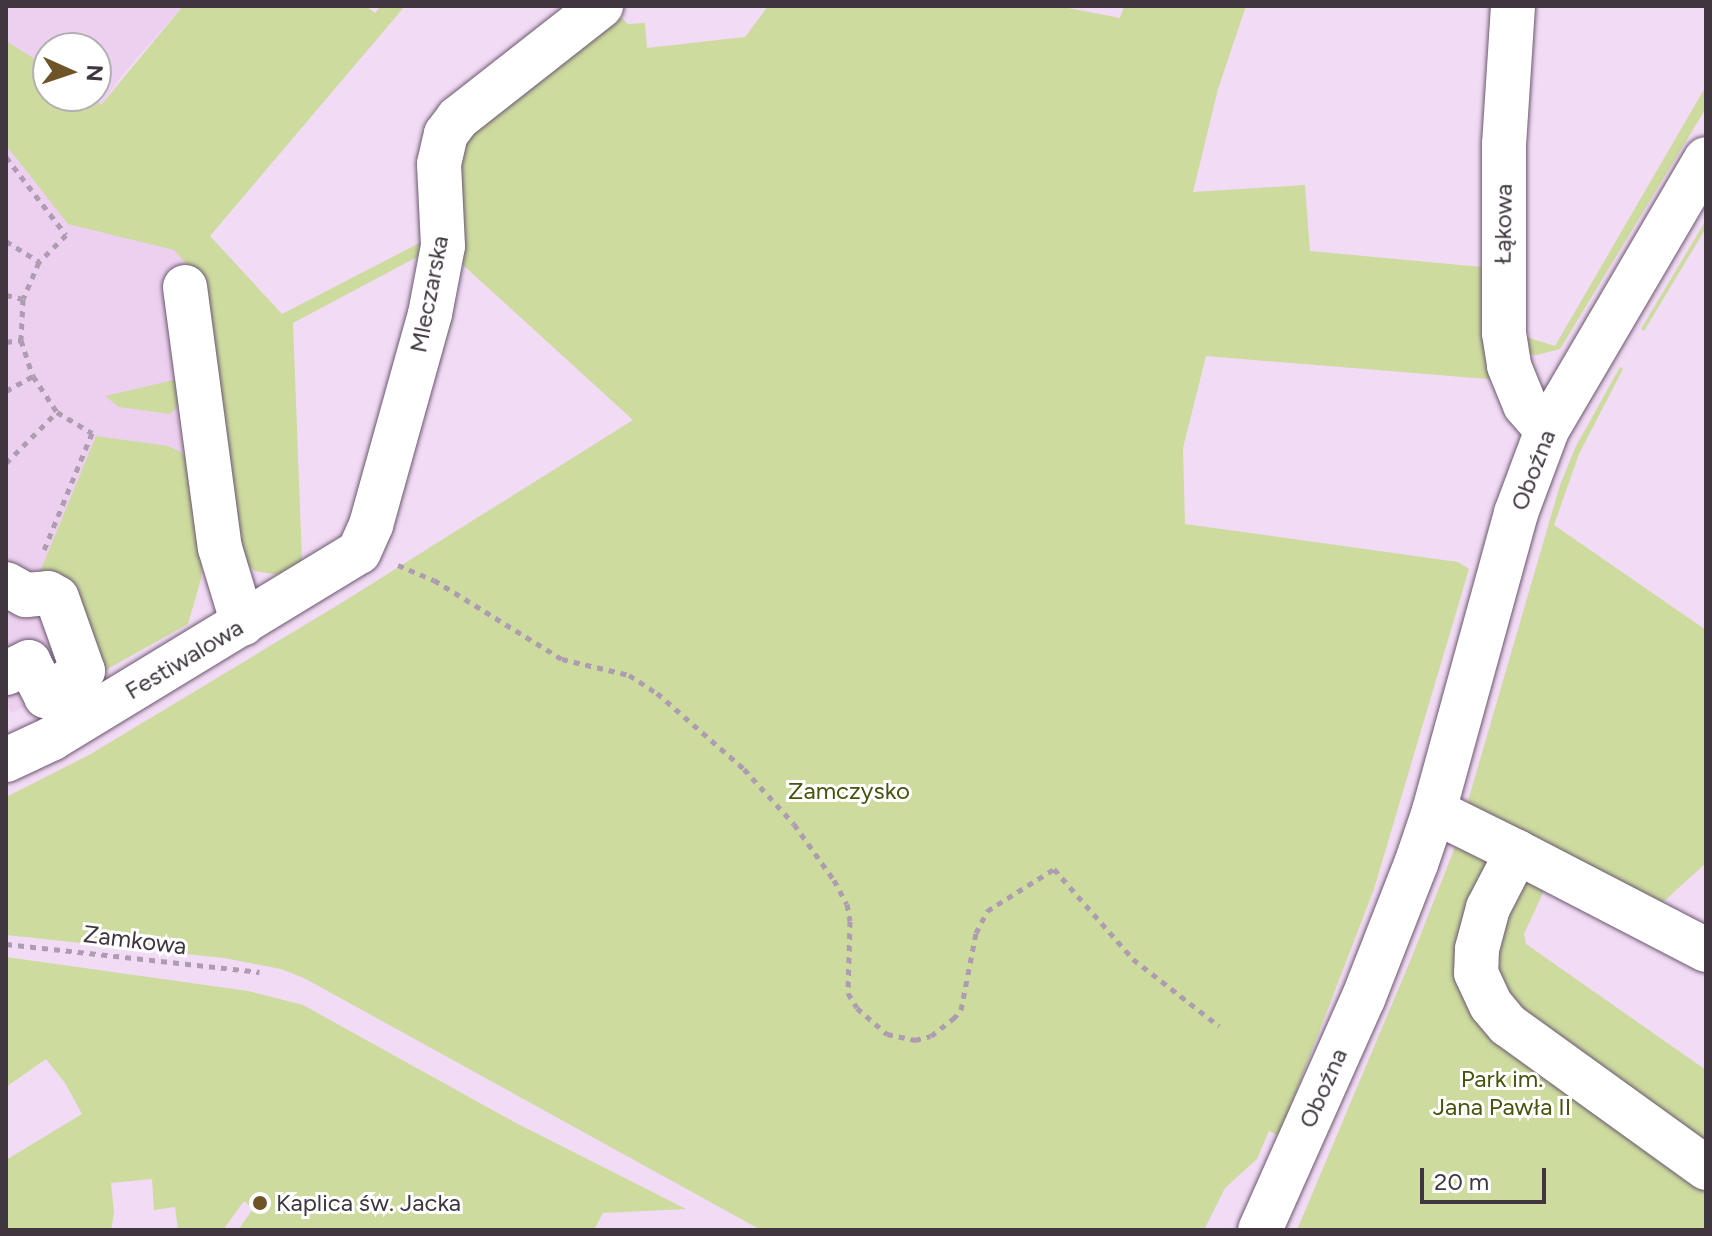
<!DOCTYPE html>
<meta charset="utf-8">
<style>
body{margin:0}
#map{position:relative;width:1712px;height:1236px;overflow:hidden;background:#f2dbf5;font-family:Figtree,sans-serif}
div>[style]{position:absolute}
.built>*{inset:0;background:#edd0f0}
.green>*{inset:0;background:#cddb9f}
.path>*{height:5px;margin-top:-2.5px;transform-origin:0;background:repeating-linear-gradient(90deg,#ae9cb0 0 6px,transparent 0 12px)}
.roads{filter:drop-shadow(0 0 2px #6b576e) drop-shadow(0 0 2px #6b576e)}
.minor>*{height:44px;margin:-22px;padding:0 22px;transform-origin:22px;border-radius:22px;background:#fff}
.dots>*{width:22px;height:22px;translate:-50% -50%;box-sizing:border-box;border:4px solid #fff;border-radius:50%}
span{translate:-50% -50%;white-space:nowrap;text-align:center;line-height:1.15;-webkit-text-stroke:6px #fff;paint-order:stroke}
.street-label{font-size:24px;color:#3f3640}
.park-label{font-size:24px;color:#48530b}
.poi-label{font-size:24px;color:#3f3640}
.left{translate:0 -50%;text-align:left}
.frame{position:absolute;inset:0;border:8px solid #3f3640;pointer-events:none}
.north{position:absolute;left:32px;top:32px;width:80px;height:80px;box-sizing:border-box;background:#fff;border:2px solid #b2afb3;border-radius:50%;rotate:93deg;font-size:22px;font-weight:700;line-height:32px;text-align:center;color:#3f3640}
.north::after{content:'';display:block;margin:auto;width:28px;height:36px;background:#6e5426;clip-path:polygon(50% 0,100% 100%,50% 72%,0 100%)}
.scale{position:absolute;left:1420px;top:1168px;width:126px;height:36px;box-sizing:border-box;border:4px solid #3f3640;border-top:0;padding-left:10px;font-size:24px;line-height:28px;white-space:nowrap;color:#3f3640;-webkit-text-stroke:6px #fff;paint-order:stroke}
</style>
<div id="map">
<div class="built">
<div style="clip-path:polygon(evenodd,6px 6px,183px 6px,124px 73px,101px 105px,210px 236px,183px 553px,46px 696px,11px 713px,6px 702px,6px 6px,48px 48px,96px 48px,96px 96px,48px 96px,48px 48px)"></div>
</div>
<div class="green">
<div style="clip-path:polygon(183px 6px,366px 6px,375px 13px,381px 6px,405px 6px,210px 236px,282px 314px,433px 236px,432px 249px,293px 323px,302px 561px,280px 575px,255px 571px,244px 562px,201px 280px,174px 250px,68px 224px,6px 145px,6px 41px,48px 67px,48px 96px,89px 96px,101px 105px)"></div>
<div style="clip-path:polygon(768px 6px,1058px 6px,1120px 18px,1124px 6px,1246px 6px,1218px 89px,1193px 192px,1305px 185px,1310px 251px,1493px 268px,1500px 380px,1206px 356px,1183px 448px,1185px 524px,1458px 562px,1469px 569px,1374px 889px,1279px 1136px,1269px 1131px,1257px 1159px,1225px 1188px,1204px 1230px,761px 1230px,304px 978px,281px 969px,224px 958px,6px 935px,6px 797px,89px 755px,338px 605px,633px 420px,452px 255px,453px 153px,581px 31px,622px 18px,628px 24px,645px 23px,647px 48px,745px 37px)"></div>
<div style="clip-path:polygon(1706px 86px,1706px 108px,1560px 349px,1537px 355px,1523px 353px,1510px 332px,1555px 346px)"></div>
<div style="clip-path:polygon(1706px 220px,1706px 228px,1644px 331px,1641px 329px)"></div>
<div style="clip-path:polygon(1620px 367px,1623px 369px,1579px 454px,1554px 525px,1706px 630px,1706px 863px,1662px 903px,1474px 811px,1468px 801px,1560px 485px,1576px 446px)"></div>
<div style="clip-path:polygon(178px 379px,183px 402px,170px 414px,119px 407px,105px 396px)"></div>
<div style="clip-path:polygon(96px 436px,168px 446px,181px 452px,190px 463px,203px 550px,201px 579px,188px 624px,86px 681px,40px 572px)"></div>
<div style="clip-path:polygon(1457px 842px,1548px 882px,1524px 934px,1526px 944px,1706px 1070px,1706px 1230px,1297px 1230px,1411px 959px)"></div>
<div style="clip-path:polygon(6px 957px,248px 991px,303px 1005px,516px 1123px,686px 1209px,603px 1213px,594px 1230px,238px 1230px,253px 1209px,244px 1201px,223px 1230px,178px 1230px,175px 1207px,154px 1210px,152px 1179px,111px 1183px,114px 1213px,111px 1230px,6px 1230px,6px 1160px,82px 1114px,65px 1083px,46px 1059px,6px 1087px)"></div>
</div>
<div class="path">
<div style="left:6px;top:157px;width:98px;rotate:52.4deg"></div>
<div style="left:66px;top:235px;width:38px;rotate:135deg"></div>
<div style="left:39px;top:262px;width:40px;rotate:113.4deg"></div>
<div style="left:23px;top:299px;width:41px;rotate:92.8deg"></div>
<div style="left:21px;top:340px;width:38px;rotate:72deg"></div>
<div style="left:33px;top:376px;width:43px;rotate:56.3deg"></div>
<div style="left:57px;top:412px;width:41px;rotate:31deg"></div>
<div style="left:92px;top:433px;width:126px;rotate:112.3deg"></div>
<div style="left:6px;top:241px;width:39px;rotate:32deg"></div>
<div style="left:6px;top:295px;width:17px;rotate:13deg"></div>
<div style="left:6px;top:342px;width:15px;rotate:-8deg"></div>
<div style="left:6px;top:391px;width:31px;rotate:-29deg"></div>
<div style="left:6px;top:463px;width:72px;rotate:-45deg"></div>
<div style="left:398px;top:565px;width:39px;rotate:23deg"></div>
<div style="left:434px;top:580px;width:150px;rotate:31.7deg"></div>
<div style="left:562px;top:659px;width:69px;rotate:13.4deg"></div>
<div style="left:629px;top:675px;width:33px;rotate:33deg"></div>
<div style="left:657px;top:693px;width:116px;rotate:41.1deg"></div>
<div style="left:744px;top:769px;width:74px;rotate:47.7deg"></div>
<div style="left:794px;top:824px;width:69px;rotate:54.5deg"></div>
<div style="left:834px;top:880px;width:27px;rotate:62deg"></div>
<div style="left:847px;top:904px;width:17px;rotate:80deg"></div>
<div style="left:850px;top:921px;width:72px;rotate:91.6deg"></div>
<div style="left:848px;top:993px;width:17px;rotate:59deg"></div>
<div style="left:857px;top:1008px;width:40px;rotate:41deg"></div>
<div style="left:887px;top:1034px;width:29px;rotate:12deg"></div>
<div style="left:915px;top:1040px;width:16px;rotate:-14deg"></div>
<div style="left:931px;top:1036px;width:28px;rotate:-38deg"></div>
<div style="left:953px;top:1019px;width:12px;rotate:-48deg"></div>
<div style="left:961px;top:1010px;width:78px;rotate:-79deg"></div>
<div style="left:976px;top:933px;width:25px;rotate:-63deg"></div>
<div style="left:987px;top:911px;width:79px;rotate:-32.1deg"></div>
<div style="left:1054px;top:869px;width:120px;rotate:48.7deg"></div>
<div style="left:1133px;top:959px;width:109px;rotate:37.9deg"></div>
<div style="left:6px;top:944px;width:255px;rotate:6.3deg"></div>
</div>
<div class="roads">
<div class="minor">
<div style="left:1513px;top:6px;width:138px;rotate:93.7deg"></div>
<div style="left:1504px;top:144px;width:189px;rotate:90deg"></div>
<div style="left:1504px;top:333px;width:33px;rotate:81deg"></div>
<div style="left:1509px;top:366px;width:42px;rotate:67.7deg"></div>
<div style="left:1525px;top:405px;width:33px;rotate:49deg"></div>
<div style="left:185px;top:287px;width:263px;rotate:82.4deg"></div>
<div style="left:220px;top:548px;width:79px;rotate:73.2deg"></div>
<div style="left:6px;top:584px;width:23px;rotate:29deg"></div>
<div style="left:26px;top:595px;width:22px;rotate:-5deg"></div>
<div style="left:48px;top:593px;width:10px;rotate:29deg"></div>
<div style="left:57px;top:598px;width:77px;rotate:70.4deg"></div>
<div style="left:83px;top:671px;width:45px;rotate:146deg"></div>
<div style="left:46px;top:696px;width:38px;rotate:-117deg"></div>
<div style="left:29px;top:662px;width:25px;rotate:154deg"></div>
<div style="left:6px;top:760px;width:50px;rotate:-25deg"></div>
<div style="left:51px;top:739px;width:360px;rotate:-31.3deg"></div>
<div style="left:359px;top:552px;width:30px;rotate:-66deg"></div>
<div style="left:371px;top:525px;width:219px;rotate:-74.4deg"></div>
<div style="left:430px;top:314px;width:69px;rotate:-79.2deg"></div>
<div style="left:443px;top:246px;width:82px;rotate:-92.8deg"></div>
<div style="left:439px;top:164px;width:31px;rotate:-77deg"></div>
<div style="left:446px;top:134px;width:20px;rotate:-53deg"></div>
<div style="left:458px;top:118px;width:182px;rotate:-38.1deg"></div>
<div style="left:1434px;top:811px;width:93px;rotate:26.3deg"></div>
<div style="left:1517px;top:852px;width:63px;rotate:117.4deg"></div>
<div style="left:1488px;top:908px;width:42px;rotate:105deg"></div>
<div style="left:1477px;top:949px;width:24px;rotate:92deg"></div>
<div style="left:1476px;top:973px;width:35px;rotate:65deg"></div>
<div style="left:1491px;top:1005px;width:26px;rotate:50deg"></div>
<div style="left:1508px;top:1025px;width:244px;rotate:35.8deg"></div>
<div style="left:1517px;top:852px;width:213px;rotate:27.4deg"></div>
<div style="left:1260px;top:1230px;width:253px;rotate:-66deg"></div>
<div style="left:1363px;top:999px;width:145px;rotate:-68.6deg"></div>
<div style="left:1416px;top:864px;width:56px;rotate:-71.2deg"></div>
<div style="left:1434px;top:811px;width:309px;rotate:-74.6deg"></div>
<div style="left:1516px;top:513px;width:89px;rotate:-69.5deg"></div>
<div style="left:1547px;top:430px;width:314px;rotate:-59.6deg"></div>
</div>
</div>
<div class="dots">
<div style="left:260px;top:1203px;background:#6e5426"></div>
</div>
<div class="street-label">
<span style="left:1503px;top:224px;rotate:-89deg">Łąkowa</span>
<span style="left:429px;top:294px;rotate:-79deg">Mleczarska</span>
<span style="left:1533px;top:470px;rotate:-69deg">Oboźna</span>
<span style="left:184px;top:659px;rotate:-31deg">Festiwalowa</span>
<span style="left:135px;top:940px;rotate:7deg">Zamkowa</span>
<span style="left:1323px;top:1088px;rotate:-66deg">Oboźna</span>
</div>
<div class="park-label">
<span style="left:849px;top:791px">Zamczysko</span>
<span style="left:1502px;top:1093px">Park im.<br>Jana Pawła II</span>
</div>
<div class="poi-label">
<span class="left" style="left:276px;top:1203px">Kaplica św. Jacka</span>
</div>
<div class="frame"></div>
<div class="north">N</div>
<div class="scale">20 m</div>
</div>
